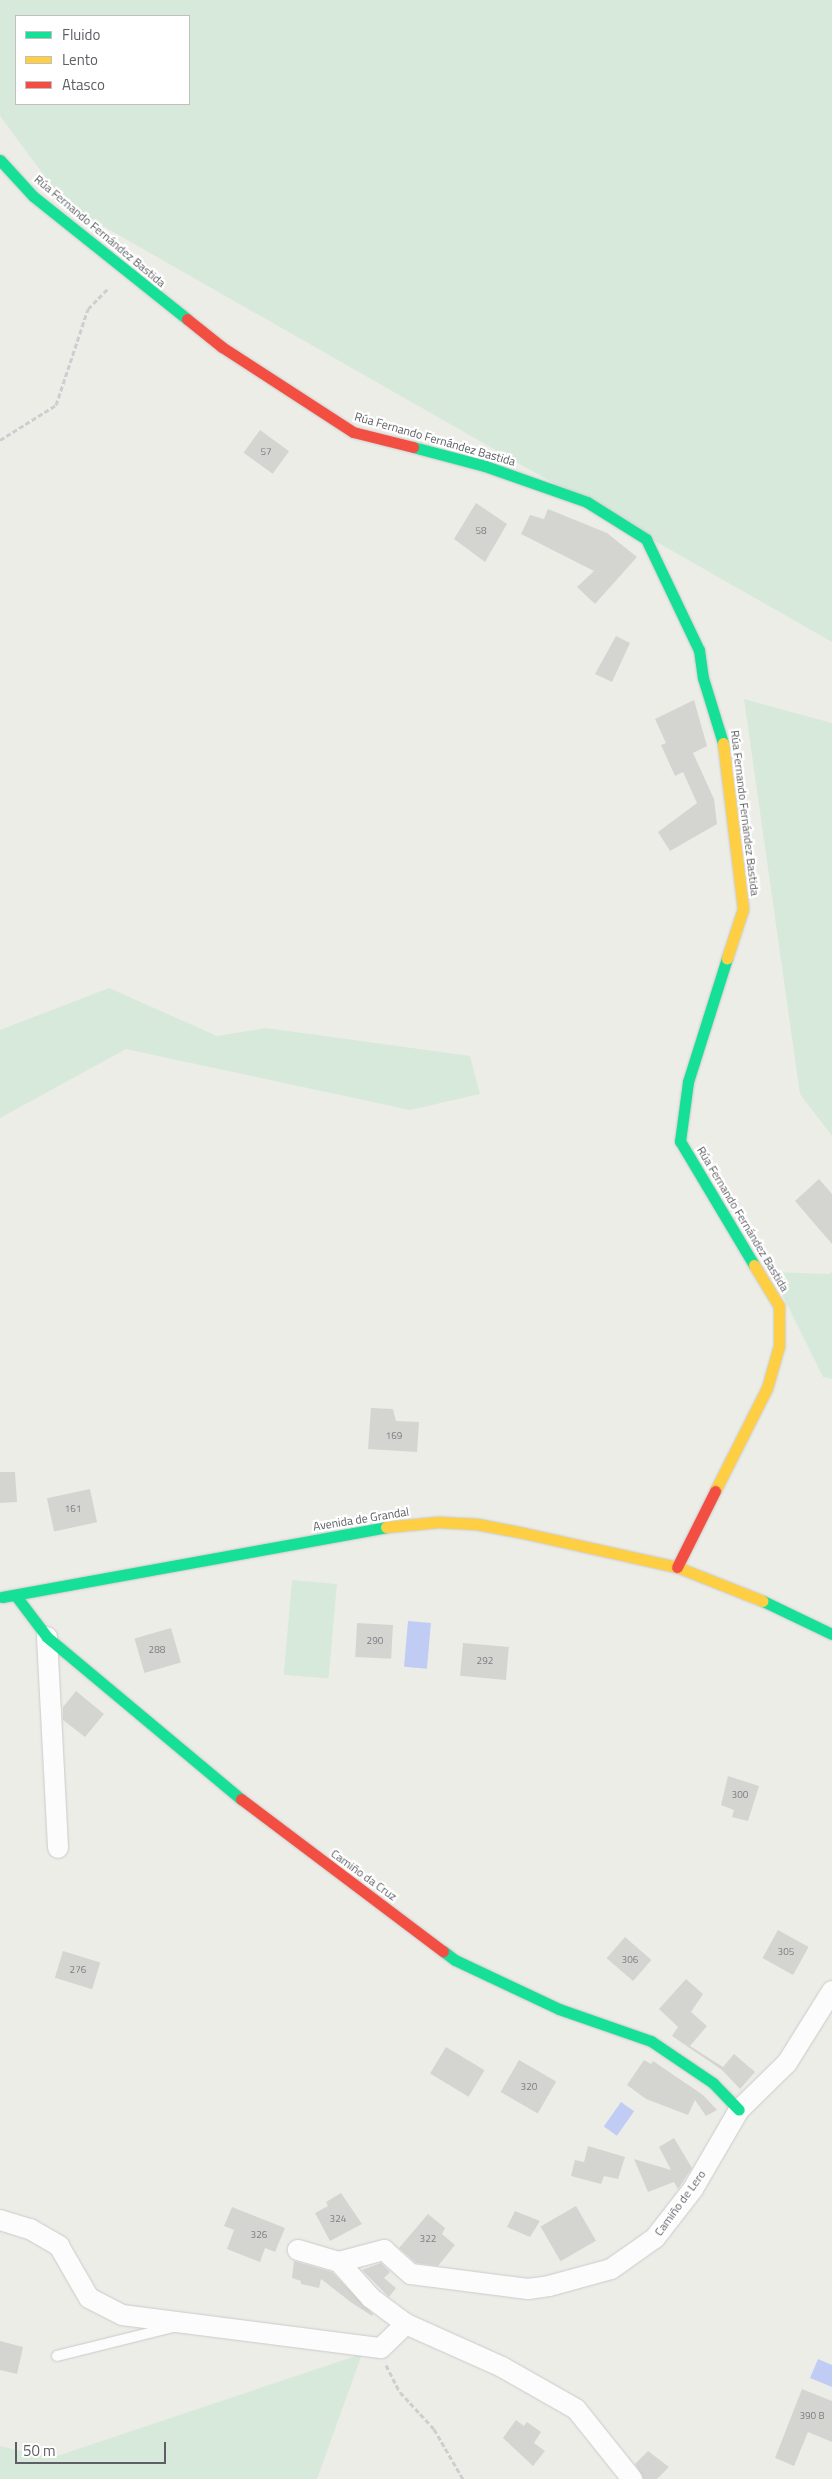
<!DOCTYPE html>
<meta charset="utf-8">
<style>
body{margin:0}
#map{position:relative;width:832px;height:2479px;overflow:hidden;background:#edede8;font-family:"Titillium Web",sans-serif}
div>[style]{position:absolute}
.green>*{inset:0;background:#d7e9da;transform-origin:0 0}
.water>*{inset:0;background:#c0ccf4;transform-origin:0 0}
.building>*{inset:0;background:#d4d4d1;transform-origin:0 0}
.path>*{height:3px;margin-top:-1.5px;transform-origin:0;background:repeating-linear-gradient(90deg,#cbcfcf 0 5px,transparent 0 7.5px)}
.roads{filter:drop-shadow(0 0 1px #cacbca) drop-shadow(0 0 1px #cacbca)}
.lane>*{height:10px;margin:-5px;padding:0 5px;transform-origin:5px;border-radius:5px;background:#fcfcfc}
.street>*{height:20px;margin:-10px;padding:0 10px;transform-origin:10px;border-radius:10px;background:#fcfcfc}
.fast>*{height:11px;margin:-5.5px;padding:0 5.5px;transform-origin:5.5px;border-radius:5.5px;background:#16e098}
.slow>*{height:11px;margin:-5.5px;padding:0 5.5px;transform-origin:5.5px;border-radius:5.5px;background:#ffcf43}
.jam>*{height:11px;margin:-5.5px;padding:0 5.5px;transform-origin:5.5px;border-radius:5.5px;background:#f24e42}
span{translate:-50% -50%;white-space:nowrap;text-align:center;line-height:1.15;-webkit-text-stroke:4.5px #fff;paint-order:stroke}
.number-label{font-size:10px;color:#7d7e81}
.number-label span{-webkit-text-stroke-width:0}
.street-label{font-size:12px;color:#5e5f65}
.legend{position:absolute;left:15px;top:15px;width:175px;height:90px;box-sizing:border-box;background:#fff;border:1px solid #bfbfc1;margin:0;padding:6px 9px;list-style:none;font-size:15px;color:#5e5f65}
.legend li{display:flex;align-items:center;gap:10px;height:25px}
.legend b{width:25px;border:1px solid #bfbfc1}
.scale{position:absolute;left:15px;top:2442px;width:151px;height:22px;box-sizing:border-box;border:2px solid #5e5f65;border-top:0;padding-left:6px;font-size:15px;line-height:18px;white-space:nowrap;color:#5e5f65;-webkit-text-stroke:4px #fff;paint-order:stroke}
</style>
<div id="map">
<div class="green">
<div style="clip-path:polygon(evenodd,0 0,832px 0,832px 642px,66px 205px,0 116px,0 0,16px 16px,189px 16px,189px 104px,16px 104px,16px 16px)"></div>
<div style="clip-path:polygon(744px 699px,832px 723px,832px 1136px,800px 1094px)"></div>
<div style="clip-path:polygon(109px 988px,217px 1036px,266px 1028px,470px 1056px,480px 1094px,410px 1110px,126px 1049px,0 1118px,0 1030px)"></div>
<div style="clip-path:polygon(832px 1271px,832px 1379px,823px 1377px,771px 1272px,830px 1274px)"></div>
<div style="left:292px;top:1580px;width:45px;height:95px;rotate:5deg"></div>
<div style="clip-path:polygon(362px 2354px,317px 2479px,0 2479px,0 2446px,51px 2458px)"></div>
</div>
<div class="water">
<div style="left:408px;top:1621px;width:23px;height:46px;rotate:5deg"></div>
<div style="left:621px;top:2102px;width:16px;height:30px;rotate:35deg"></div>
<div style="clip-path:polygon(818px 2359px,832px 2365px,832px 2387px,810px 2378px)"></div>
</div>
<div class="building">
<div style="left:260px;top:430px;width:36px;height:28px;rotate:36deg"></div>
<div style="clip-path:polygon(476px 503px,507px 524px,485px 562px,454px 539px)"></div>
<div style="clip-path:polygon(548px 509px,607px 533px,637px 557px,595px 604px,577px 587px,594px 571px,521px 534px,530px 515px,544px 519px)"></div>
<div style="clip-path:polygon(616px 636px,630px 643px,612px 682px,595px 674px)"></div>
<div style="clip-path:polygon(694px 700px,707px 746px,693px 753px,714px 799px,717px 824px,670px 851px,658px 832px,697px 803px,683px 772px,675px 776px,661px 745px,666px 743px,655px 719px)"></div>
<div style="clip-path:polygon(819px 1179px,832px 1194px,832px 1244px,795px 1201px)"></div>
<div style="clip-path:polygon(371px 1408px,393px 1409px,396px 1421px,419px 1422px,417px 1452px,368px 1449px)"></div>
<div style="clip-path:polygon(0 1472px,15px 1472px,17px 1502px,0 1503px)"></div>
<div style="left:90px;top:1489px;width:34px;height:44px;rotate:78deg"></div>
<div style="left:357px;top:1623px;width:36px;height:34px;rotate:3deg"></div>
<div style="left:171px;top:1628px;width:36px;height:38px;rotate:74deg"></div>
<div style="left:463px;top:1643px;width:46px;height:33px;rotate:5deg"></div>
<div style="clip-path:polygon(76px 1691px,104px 1714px,85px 1737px,63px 1720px,63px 1707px)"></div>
<div style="clip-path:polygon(728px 1776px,759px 1786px,748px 1821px,732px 1817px,734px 1810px,721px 1805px)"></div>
<div style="left:778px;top:1930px;width:35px;height:32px;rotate:29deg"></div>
<div style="left:625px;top:1937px;width:35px;height:28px;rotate:41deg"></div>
<div style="left:63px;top:1951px;width:39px;height:28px;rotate:17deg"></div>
<div style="clip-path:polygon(686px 1979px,703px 1994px,691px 2012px,707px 2026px,690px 2046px,723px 2067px,734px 2054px,755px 2072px,740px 2089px,722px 2070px,672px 2036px,678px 2027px,659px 2009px)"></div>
<div style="left:446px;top:2047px;width:45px;height:31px;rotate:31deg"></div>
<div style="left:519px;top:2060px;width:43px;height:37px;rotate:30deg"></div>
<div style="clip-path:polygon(644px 2060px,651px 2064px,653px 2061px,703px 2095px,717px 2110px,706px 2116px,695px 2100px,688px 2115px,646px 2099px,627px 2085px)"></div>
<div style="clip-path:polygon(674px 2138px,692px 2168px,678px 2189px,674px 2182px,648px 2192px,634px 2159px,671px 2170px,659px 2147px)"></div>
<div style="clip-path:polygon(588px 2146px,625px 2157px,618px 2179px,604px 2176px,601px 2184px,571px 2176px,575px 2160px,584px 2162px)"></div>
<div style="clip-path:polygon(341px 2193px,362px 2224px,330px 2241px,315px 2213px,328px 2206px,326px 2202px)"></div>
<div style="left:576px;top:2206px;width:40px;height:41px;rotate:60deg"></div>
<div style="clip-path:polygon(232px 2207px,285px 2228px,275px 2252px,265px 2248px,260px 2262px,227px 2249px,234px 2230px,224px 2226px)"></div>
<div style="clip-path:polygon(515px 2211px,540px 2221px,530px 2237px,507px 2227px)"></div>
<div style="clip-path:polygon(428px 2214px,445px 2228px,442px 2234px,455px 2245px,438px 2266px,416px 2263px,399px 2248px)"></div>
<div style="clip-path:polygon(294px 2261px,332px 2272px,373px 2314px,372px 2316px,352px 2303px,321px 2279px,319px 2288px,301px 2284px,301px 2281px,292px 2278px)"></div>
<div style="clip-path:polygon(381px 2263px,390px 2272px,384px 2278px,396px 2288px,389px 2297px,362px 2270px)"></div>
<div style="clip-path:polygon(0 2341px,23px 2347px,17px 2374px,0 2370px)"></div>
<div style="clip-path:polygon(802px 2389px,832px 2401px,832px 2442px,808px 2432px,794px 2466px,775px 2458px)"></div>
<div style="clip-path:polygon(516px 2420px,524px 2426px,527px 2422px,541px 2432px,534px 2443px,545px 2451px,533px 2466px,503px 2438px)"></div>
<div style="clip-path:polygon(648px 2451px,669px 2467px,657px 2479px,644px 2479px,635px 2464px)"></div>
</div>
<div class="path">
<div style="left:0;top:440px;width:66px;rotate:-32deg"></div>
<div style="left:56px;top:405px;width:101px;rotate:-71.6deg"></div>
<div style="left:88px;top:309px;width:30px;rotate:-46deg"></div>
<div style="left:386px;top:2365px;width:30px;rotate:63deg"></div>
<div style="left:400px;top:2392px;width:50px;rotate:47.4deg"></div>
<div style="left:434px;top:2429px;width:58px;rotate:59.9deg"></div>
</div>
<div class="roads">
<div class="lane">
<div style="left:57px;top:2356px;width:120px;rotate:-14deg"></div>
</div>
<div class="street">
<div style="left:47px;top:1637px;width:211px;rotate:87deg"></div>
<div style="left:0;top:2220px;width:31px;rotate:17deg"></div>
<div style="left:30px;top:2229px;width:34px;rotate:30deg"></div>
<div style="left:59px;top:2246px;width:60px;rotate:60deg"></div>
<div style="left:89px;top:2298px;width:37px;rotate:27deg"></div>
<div style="left:122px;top:2315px;width:261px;rotate:7.3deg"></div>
<div style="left:381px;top:2348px;width:35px;rotate:-44deg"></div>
<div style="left:406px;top:2324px;width:44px;rotate:-143.4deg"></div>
<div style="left:371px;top:2298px;width:48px;rotate:-131.6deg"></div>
<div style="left:339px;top:2262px;width:43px;rotate:-163.7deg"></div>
<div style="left:339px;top:2262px;width:47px;rotate:-14.9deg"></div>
<div style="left:384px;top:2250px;width:36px;rotate:42deg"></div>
<div style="left:411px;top:2274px;width:118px;rotate:7.3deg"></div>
<div style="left:528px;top:2289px;width:21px;rotate:-8deg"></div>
<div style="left:549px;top:2286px;width:64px;rotate:-15.3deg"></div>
<div style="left:611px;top:2269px;width:54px;rotate:-35.2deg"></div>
<div style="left:655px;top:2238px;width:62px;rotate:-52.2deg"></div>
<div style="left:693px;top:2189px;width:91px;rotate:-59.8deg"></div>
<div style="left:739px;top:2110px;width:67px;rotate:-44.4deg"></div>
<div style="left:787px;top:2063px;width:85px;rotate:-58deg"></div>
<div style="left:406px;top:2324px;width:105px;rotate:24.1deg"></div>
<div style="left:502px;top:2367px;width:85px;rotate:29.6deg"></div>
<div style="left:576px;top:2409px;width:90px;rotate:51.3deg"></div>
</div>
<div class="fast">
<div style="left:0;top:160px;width:49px;rotate:47.5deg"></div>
<div style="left:33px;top:196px;width:197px;rotate:38.6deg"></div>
<div style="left:413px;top:447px;width:74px;rotate:14.8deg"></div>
<div style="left:485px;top:466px;width:108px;rotate:19.4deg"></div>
<div style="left:587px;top:502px;width:70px;rotate:32.1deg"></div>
<div style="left:646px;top:539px;width:123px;rotate:64.5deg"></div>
<div style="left:699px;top:650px;width:28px;rotate:82deg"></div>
<div style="left:703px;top:678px;width:68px;rotate:72.9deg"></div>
<div style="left:727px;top:958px;width:130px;rotate:107.5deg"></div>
<div style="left:688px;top:1082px;width:60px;rotate:97.7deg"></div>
<div style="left:680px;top:1141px;width:144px;rotate:59.2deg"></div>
<div style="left:16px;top:1596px;width:51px;rotate:52.9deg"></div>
<div style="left:47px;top:1637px;width:253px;rotate:39.9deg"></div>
<div style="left:2px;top:1597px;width:390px;rotate:-10.3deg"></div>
<div style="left:763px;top:1601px;width:76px;rotate:25.6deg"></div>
<div style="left:443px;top:1951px;width:15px;rotate:37deg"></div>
<div style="left:455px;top:1960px;width:115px;rotate:25.2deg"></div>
<div style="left:559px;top:2009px;width:97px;rotate:19.2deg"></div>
<div style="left:651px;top:2041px;width:75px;rotate:34.1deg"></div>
<div style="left:713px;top:2083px;width:37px;rotate:46deg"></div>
</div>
<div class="slow">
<div style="left:723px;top:743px;width:167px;rotate:83.1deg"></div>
<div style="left:743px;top:909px;width:52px;rotate:108.1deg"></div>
<div style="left:715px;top:1491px;width:115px;rotate:-63.2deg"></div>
<div style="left:767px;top:1388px;width:44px;rotate:-74.1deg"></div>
<div style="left:779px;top:1346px;width:40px;rotate:-90deg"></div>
<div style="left:779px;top:1306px;width:48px;rotate:-121.4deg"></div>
<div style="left:386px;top:1527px;width:52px;rotate:-5.5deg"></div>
<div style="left:438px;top:1522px;width:39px;rotate:3deg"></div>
<div style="left:477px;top:1524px;width:43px;rotate:10.8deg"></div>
<div style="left:519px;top:1532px;width:162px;rotate:12.5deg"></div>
<div style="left:677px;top:1567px;width:92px;rotate:21.6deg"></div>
</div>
<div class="jam">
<div style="left:187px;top:319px;width:45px;rotate:38.7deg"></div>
<div style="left:222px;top:347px;width:156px;rotate:33deg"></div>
<div style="left:353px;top:432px;width:62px;rotate:14deg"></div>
<div style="left:677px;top:1567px;width:85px;rotate:-63.4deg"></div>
<div style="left:241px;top:1799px;width:253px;rotate:37deg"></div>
</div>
</div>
<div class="number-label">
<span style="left:266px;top:452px">57</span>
<span style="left:481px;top:531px">58</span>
<span style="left:394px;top:1436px">169</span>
<span style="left:73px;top:1509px">161</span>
<span style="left:375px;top:1641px">290</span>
<span style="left:157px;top:1650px">288</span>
<span style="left:485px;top:1661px">292</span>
<span style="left:740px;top:1795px">300</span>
<span style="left:786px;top:1952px">305</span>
<span style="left:630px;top:1960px">306</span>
<span style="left:78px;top:1970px">276</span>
<span style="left:529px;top:2087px">320</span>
<span style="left:338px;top:2219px">324</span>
<span style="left:259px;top:2235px">326</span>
<span style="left:428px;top:2239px">322</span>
<span style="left:812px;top:2416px">390 B</span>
</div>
<div class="street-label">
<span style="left:100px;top:231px;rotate:40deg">Rúa Fernando Fernández Bastida</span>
<span style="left:435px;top:439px;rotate:16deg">Rúa Fernando Fernández Bastida</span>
<span style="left:745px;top:813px;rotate:83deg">Rúa Fernando Fernández Bastida</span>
<span style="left:743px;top:1219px;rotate:59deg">Rúa Fernando Fernández Bastida</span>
<span style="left:361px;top:1519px;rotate:-9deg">Avenida de Grandal</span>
<span style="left:364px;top:1875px;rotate:36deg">Camiño da Cruz</span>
<span style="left:680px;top:2203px;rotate:-54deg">Camiño de Lero</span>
</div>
<ul class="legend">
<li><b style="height:6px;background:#16e098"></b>Fluido</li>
<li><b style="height:6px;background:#ffcf43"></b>Lento</li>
<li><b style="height:6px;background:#f24e42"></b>Atasco</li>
</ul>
<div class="scale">50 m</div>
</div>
